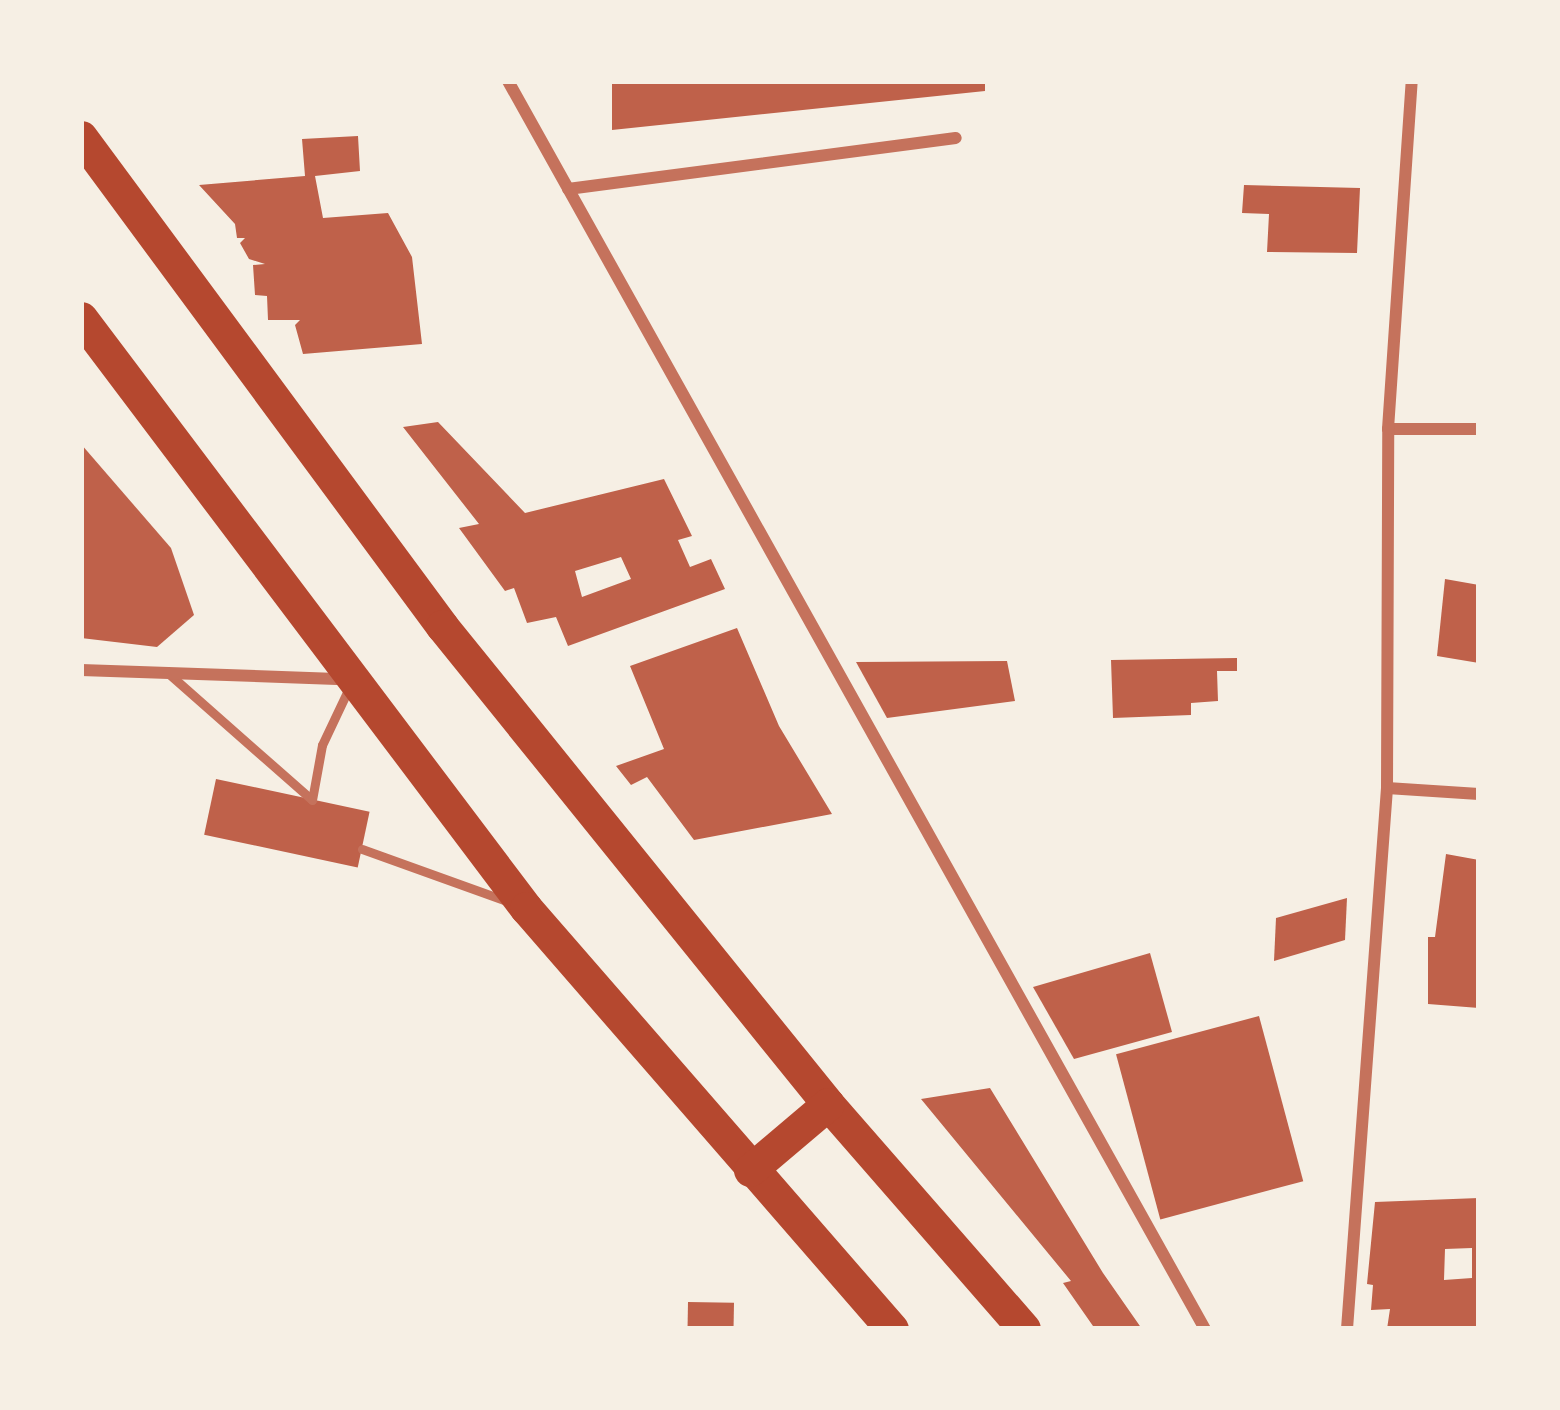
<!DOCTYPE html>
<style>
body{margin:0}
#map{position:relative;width:1560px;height:1410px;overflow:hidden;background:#f6efe4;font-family:"Times New Roman",serif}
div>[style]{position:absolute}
.building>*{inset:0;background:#bf614a;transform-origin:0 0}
.service>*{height:9px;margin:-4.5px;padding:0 4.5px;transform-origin:4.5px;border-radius:4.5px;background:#c5725c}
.minor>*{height:12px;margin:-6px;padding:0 6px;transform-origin:6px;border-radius:6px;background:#c5725c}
.trunk>*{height:33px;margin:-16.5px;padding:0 16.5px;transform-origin:16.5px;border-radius:16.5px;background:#b5482f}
span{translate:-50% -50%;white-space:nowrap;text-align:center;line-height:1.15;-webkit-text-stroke:9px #f6efe4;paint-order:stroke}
.frame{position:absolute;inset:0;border:84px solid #f6efe4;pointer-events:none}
</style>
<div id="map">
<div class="building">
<div style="clip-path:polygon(612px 81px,985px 81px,985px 91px,612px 130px)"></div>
<div style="clip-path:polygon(358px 136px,360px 171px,315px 176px,323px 218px,388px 213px,412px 257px,422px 344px,303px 354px,295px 325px,300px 320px,268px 320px,267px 296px,255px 295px,253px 265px,265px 264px,249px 259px,240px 243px,245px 238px,237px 238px,235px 224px,199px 185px,305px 176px,302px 139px)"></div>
<div style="clip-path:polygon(1244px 185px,1360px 188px,1357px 253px,1267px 252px,1269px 214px,1242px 213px)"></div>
<div style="clip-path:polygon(evenodd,438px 422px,525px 513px,664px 479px,692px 536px,678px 540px,690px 567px,711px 559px,725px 589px,568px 646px,556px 617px,527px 623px,514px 588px,505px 591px,459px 528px,479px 524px,403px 427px,438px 422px,621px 557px,631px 579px,582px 597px,575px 571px,621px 557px)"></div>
<div style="clip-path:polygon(81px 444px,171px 548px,194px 615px,157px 647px,81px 638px)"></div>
<div style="clip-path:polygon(1445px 579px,1479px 585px,1479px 663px,1437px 656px)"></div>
<div style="clip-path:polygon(737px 628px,779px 726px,832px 814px,694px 840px,647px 777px,631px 785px,616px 766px,664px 749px,630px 666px)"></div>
<div style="clip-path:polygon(1237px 658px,1237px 671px,1217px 671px,1218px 701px,1191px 703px,1191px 715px,1113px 718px,1111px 660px)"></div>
<div style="clip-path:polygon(1007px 661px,1015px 701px,887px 718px,856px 662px)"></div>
<div style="left:216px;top:779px;width:157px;height:57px;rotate:12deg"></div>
<div style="clip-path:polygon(1446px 854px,1479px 860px,1479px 1008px,1428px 1004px,1428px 937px,1435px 937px)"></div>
<div style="clip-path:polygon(1347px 898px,1345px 940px,1274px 961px,1276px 918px)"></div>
<div style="clip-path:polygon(1150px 953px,1172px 1032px,1074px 1059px,1033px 987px)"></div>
<div style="left:1259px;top:1016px;width:171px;height:148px;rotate:75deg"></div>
<div style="clip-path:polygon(990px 1088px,1103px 1273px,1142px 1329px,1093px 1326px,1063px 1283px,1071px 1281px,921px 1099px)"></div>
<div style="clip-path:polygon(evenodd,1479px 1198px,1479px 1329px,1387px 1329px,1390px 1309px,1371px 1310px,1373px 1285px,1367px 1284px,1375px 1202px,1479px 1198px,1472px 1248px,1472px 1278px,1444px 1280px,1445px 1249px,1472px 1248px)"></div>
<div style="left:688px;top:1302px;width:46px;height:27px;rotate:1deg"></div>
</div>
<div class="service">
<div style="left:168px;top:673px;width:192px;rotate:41.4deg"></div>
<div style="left:312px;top:800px;width:56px;rotate:-79.7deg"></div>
<div style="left:322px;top:745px;width:61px;rotate:-64.7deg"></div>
<div style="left:362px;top:849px;width:156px;rotate:19.8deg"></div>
</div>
<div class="minor">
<div style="left:508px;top:81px;width:1429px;rotate:60.82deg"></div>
<div style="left:568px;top:189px;width:391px;rotate:-7.5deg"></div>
<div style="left:1388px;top:429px;width:91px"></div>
<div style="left:81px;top:670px;width:263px;rotate:2deg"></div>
<div style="left:1387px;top:788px;width:92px;rotate:3.7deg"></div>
<div style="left:1347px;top:1329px;width:542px;rotate:-85.77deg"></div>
<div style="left:1387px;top:788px;width:359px;rotate:-89.8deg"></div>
<div style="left:1388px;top:429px;width:349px;rotate:-86.1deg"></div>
</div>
<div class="trunk">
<div style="left:81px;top:137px;width:608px;rotate:53.56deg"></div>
<div style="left:442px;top:626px;width:614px;rotate:51.08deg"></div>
<div style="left:828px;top:1104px;width:298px;rotate:48.9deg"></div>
<div style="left:81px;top:318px;width:739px;rotate:52.98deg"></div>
<div style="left:526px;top:908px;width:558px;rotate:49deg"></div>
<div style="left:750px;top:1170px;width:102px;rotate:-40.2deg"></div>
</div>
<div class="frame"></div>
</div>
